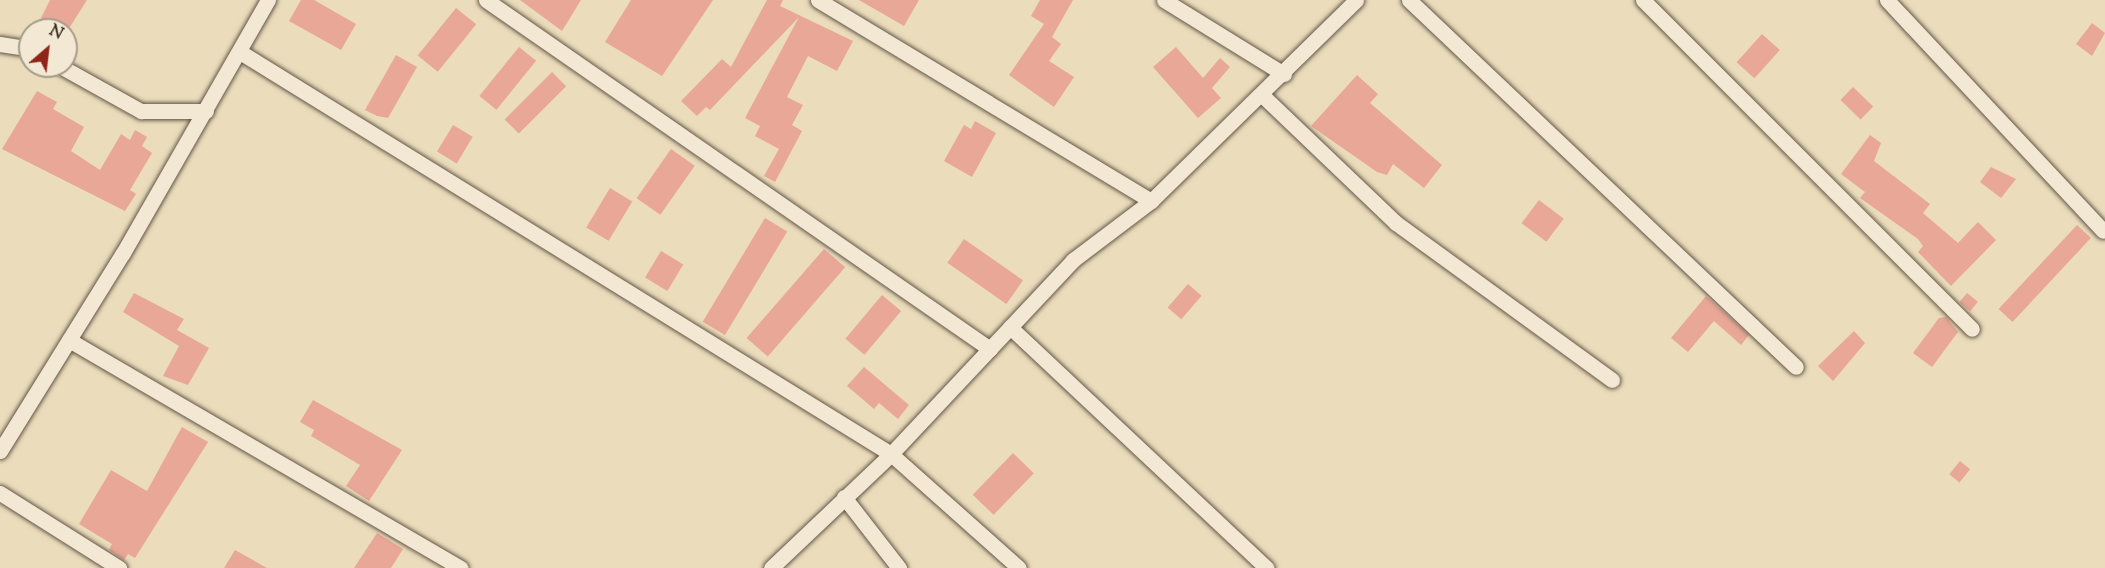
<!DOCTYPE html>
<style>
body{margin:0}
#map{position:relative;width:2105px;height:568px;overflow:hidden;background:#ebdcbc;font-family:"Sorts Mill Goudy",serif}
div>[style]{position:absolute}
.building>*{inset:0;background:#e8a797;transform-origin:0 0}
.roads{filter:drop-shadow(0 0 2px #635746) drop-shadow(0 0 2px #635746)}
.minor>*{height:15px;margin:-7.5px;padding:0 7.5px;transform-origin:7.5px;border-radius:7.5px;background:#f2e8d3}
span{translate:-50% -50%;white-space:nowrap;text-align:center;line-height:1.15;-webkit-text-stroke:4.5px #f2e8d3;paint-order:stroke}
.north{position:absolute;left:18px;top:18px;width:60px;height:60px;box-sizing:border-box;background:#f2e8d3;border:2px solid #a79c8b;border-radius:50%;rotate:28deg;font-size:16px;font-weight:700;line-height:24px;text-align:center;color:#362b1f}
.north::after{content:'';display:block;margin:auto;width:21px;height:27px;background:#8f2418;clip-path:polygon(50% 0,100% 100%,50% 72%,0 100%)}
</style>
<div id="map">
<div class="building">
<div style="clip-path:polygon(50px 0,87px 0,68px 30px,35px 30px)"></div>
<div style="clip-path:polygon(301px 0,314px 0,356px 24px,341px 50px,289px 21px)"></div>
<div style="clip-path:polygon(520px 0,581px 0,562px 31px)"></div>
<div style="clip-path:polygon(631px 0,713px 0,662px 76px,605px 42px)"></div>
<div style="clip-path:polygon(767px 0,783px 0,780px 6px,853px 41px,837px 71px,808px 56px,787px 97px,803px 105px,792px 125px,802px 131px,775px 182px,764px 176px,779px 149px,755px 136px,760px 126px,745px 118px,799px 17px,710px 110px,706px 107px,697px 116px,681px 101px,722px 59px,731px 67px)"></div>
<div style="clip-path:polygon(859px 0,919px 0,904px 26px)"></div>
<div style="clip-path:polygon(1040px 0,1073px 0,1052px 37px,1061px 44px,1049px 61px,1074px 77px,1054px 107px,1009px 75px,1044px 24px,1031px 16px)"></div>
<div style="left:456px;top:8px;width:26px;height:61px;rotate:39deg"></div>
<div style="clip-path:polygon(2092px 23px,2105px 33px,2092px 56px,2076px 44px)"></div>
<div style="left:1762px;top:34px;width:24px;height:38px;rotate:42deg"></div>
<div style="left:519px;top:47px;width:22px;height:63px;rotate:39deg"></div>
<div style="clip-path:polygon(1176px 47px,1203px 78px,1220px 58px,1230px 67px,1212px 88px,1221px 98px,1198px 118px,1153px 67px)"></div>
<div style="clip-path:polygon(396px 55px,417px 67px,388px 118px,377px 116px,365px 110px)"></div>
<div style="left:552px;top:72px;width:20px;height:67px;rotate:45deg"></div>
<div style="clip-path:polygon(1357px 75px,1378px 94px,1370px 103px,1442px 165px,1424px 188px,1393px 164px,1387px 175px,1377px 172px,1311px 126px)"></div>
<div style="left:1853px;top:87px;width:28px;height:18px;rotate:44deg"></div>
<div style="clip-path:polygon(37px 91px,57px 102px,53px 109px,84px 127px,71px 151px,100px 170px,121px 134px,130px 140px,135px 130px,147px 137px,142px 146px,152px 153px,130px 190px,136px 194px,125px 211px,2px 149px)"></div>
<div style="clip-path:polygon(975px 121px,996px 133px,972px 177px,944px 161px,964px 125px,971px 129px)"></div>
<div style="left:453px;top:125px;width:23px;height:31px;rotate:31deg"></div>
<div style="clip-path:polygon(1870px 135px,1881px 143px,1874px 161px,1930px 204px,1923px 213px,1958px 243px,1978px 222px,1996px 240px,1951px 286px,1918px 252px,1923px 246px,1918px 239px,1860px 198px,1865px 192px,1841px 174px)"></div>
<div style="left:671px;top:149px;width:29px;height:60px;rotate:35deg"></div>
<div style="clip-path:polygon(1991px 167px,2016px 179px,2001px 198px,1980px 182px)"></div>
<div style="left:610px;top:188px;width:26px;height:46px;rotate:31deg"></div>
<div style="left:1539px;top:200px;width:31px;height:29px;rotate:37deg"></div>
<div style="left:765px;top:218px;width:26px;height:121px;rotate:31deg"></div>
<div style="left:2077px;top:225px;width:19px;height:115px;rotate:43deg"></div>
<div style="left:964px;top:239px;width:72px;height:29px;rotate:35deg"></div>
<div style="left:824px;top:249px;width:28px;height:118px;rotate:41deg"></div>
<div style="left:661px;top:251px;width:26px;height:31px;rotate:31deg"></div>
<div style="left:1188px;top:284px;width:18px;height:31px;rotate:41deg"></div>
<div style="clip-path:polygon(134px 293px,184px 319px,177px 330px,209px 348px,188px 385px,163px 376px,179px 346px,123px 312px)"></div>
<div style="left:1967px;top:293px;width:14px;height:12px;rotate:39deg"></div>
<div style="left:882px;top:295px;width:25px;height:57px;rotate:40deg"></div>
<div style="clip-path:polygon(1706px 296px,1749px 335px,1741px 345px,1714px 321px,1688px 352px,1671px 338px)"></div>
<div style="clip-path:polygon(1946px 317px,1958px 332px,1932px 367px,1913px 353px,1939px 318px)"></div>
<div style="clip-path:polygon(1854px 331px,1865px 343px,1833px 381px,1818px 366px)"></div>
<div style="clip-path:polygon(864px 367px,909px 405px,898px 419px,879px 403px,874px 409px,847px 386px)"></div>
<div style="clip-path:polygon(313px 400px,402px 450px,369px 501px,346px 486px,360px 465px,311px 436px,314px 430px,300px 422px)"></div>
<div style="clip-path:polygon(182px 427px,208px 442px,135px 558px,128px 554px,124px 560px,109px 550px,112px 544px,79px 524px,111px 470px,147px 491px)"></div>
<div style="left:1013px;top:453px;width:29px;height:58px;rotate:44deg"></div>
<div style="left:1960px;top:461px;width:13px;height:17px;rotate:39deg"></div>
<div style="clip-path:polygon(377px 533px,403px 549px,391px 568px,354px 568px)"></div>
<div style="clip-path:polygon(235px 550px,267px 568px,224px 568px)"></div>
</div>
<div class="roads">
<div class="minor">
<div style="left:486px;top:0;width:613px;rotate:34.7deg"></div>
<div style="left:818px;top:0;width:389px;rotate:31.1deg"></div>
<div style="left:1164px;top:0;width:141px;rotate:31.7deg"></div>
<div style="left:1409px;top:0;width:533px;rotate:43.48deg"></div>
<div style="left:1643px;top:0;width:465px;rotate:45deg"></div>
<div style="left:1887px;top:0;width:316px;rotate:46.9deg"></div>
<div style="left:0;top:44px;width:30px;rotate:9deg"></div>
<div style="left:240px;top:52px;width:765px;rotate:31.7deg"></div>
<div style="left:891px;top:454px;width:171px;rotate:41.7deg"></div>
<div style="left:60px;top:66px;width:93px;rotate:29.1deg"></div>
<div style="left:141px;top:111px;width:65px"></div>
<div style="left:1262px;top:95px;width:185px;rotate:43.7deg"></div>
<div style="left:1396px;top:223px;width:267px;rotate:36deg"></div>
<div style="left:1010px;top:327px;width:352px;rotate:43.2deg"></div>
<div style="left:69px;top:340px;width:453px;rotate:30.2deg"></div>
<div style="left:0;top:451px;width:233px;rotate:-58.2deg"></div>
<div style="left:123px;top:253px;width:292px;rotate:-60.2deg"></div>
<div style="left:0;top:493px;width:141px;rotate:32.2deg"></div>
<div style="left:844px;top:497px;width:90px;rotate:52.2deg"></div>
<div style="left:771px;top:568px;width:166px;rotate:-43.5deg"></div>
<div style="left:891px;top:454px;width:266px;rotate:-46.8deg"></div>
<div style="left:1073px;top:260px;width:98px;rotate:-37.1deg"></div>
<div style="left:1151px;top:201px;width:287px;rotate:-44.4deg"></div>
</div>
</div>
<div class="north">N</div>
</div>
